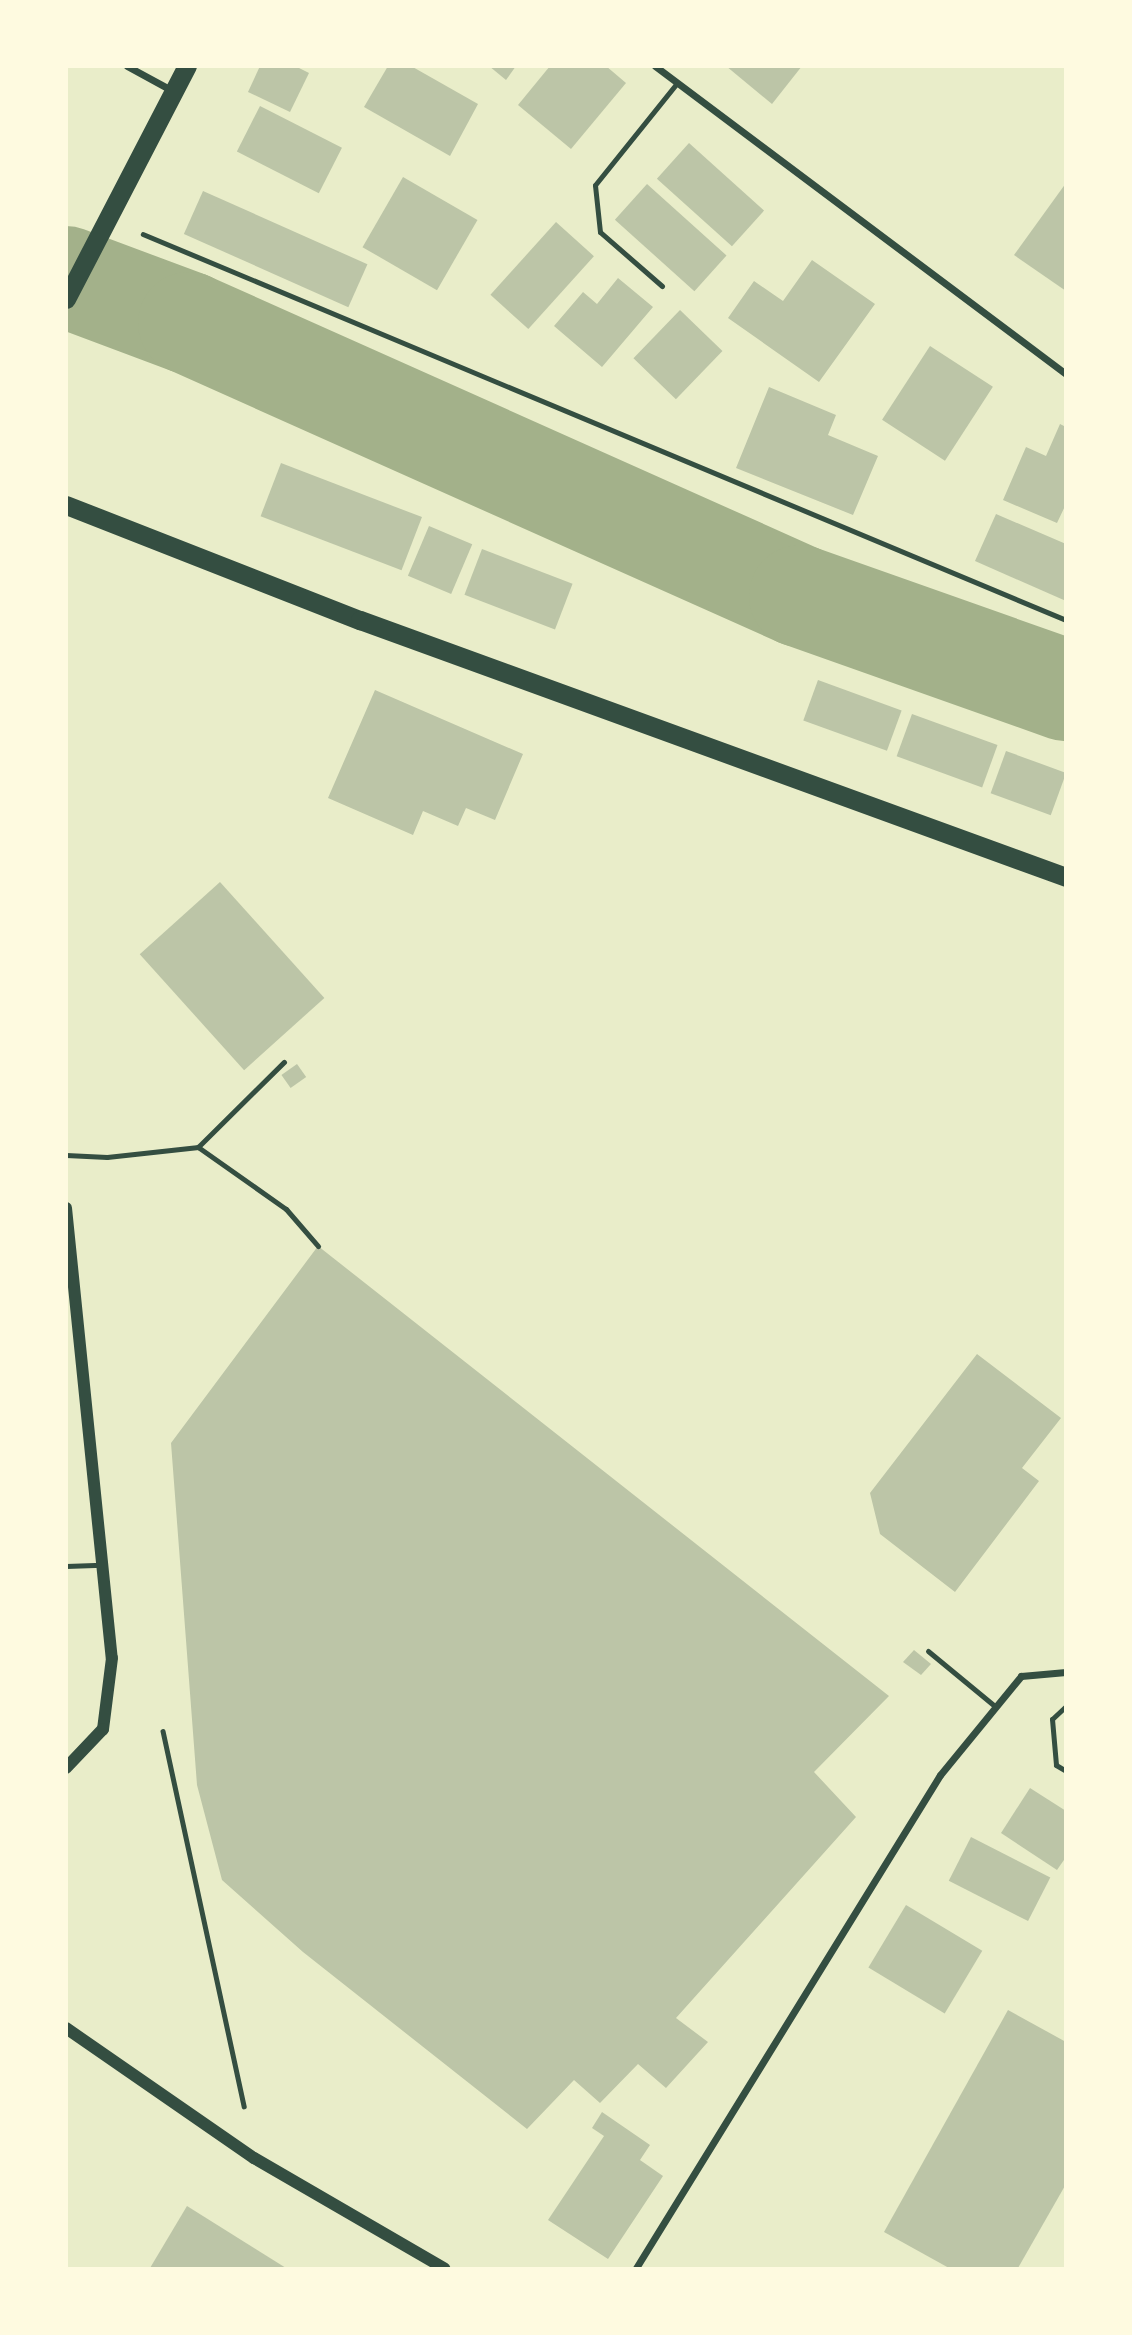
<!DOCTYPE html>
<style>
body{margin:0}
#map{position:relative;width:1132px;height:2335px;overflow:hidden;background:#e9edc9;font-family:Montserrat,sans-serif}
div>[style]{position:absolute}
.river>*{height:102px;margin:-51px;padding:0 51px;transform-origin:51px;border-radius:51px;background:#a3b18a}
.building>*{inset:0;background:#bcc5a7;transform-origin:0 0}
.path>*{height:4.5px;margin:-2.25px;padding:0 2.25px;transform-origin:2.25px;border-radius:2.25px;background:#344e41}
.service>*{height:5px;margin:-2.5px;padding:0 2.5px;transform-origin:2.5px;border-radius:2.5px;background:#344e41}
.minor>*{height:7px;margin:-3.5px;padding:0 3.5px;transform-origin:3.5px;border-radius:3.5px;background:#344e41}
.tertiary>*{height:12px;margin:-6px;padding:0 6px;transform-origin:6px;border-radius:6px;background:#344e41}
.trunk>*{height:19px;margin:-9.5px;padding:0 9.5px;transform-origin:9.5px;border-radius:9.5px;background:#344e41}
span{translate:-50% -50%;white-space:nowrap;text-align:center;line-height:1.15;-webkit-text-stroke:7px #fefae0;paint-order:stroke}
.frame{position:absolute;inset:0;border:68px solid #fefae0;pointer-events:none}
</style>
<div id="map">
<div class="river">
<div style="left:66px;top:277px;width:131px;rotate:20.5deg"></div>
<div style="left:189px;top:323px;width:669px;rotate:24.08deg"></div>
<div style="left:800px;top:596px;width:282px;rotate:19.5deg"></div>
</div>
<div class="building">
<div style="clip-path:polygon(260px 66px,295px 66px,309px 73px,290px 112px,248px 92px)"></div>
<div style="clip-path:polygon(388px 66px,411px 66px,478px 104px,450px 156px,364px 107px)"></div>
<div style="clip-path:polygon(489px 66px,516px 66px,506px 80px)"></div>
<div style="clip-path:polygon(550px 66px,606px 66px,626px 83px,571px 149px,518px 105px)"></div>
<div style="clip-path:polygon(726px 66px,802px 66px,772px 104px)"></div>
<div style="left:260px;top:106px;width:92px;height:51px;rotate:27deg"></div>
<div style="left:689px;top:143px;width:101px;height:48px;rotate:42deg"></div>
<div style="left:403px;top:177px;width:86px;height:81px;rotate:30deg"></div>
<div style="clip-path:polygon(1066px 183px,1066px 291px,1014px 255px)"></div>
<div style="left:647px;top:184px;width:107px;height:48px;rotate:42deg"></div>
<div style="left:203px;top:191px;width:180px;height:47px;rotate:24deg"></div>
<div style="left:556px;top:222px;width:51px;height:98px;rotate:42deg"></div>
<div style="clip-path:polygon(812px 260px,875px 304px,819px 382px,728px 318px,754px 281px,783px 301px)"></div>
<div style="clip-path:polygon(618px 278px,653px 307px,602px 367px,554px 326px,583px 292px,597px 304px)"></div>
<div style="left:680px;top:310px;width:59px;height:67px;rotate:44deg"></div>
<div style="left:930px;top:346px;width:75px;height:88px;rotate:33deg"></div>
<div style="clip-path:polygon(769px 387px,836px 415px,828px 435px,878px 456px,853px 515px,736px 468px)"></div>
<div style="clip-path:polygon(1060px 424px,1066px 427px,1066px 504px,1057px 523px,1003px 500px,1026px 447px,1046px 456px)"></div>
<div style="left:281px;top:463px;width:151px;height:57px;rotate:21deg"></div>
<div style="clip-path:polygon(996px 514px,1066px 544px,1066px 601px,975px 561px)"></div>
<div style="left:429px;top:526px;width:47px;height:54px;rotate:23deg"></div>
<div style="left:482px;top:549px;width:97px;height:49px;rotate:21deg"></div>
<div style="left:818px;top:680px;width:89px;height:43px;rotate:20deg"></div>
<div style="clip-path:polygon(375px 690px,523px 754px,495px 820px,466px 808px,458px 826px,423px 811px,413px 835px,328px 798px)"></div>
<div style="left:912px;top:714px;width:91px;height:45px;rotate:20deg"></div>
<div style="left:1006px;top:751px;width:64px;height:45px;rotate:20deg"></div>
<div style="left:220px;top:882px;width:156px;height:108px;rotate:48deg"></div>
<div style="left:297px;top:1064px;width:16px;height:19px;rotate:55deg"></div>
<div style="clip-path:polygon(318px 1246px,889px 1696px,814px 1772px,856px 1817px,676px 2018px,708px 2042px,666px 2088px,638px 2064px,600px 2103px,574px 2080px,527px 2129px,303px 1952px,222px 1880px,197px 1785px,171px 1443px)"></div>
<div style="clip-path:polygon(977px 1354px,1061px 1418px,1022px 1468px,1039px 1481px,955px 1592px,880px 1534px,870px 1493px)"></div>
<div style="clip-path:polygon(914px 1650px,931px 1664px,921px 1675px,903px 1662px)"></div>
<div style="clip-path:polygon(1030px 1788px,1066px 1811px,1066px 1857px,1057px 1870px,1001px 1833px)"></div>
<div style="left:971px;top:1837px;width:89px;height:49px;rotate:27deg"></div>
<div style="left:906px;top:1905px;width:89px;height:73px;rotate:31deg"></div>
<div style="clip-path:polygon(1008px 2010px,1066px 2042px,1066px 2184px,1018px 2268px,949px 2268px,884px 2232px)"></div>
<div style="clip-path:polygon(602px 2112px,650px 2145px,640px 2160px,663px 2176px,608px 2259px,548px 2220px,604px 2136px,592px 2128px)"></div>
<div style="clip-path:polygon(187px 2206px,286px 2268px,150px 2268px)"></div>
</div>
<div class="path">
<div style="left:143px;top:234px;width:1000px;rotate:22.69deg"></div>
<div style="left:163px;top:1731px;width:384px;rotate:77.8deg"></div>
</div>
<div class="service">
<div style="left:662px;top:286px;width:82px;rotate:-138.9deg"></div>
<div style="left:600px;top:232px;width:47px;rotate:-96.1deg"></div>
<div style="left:595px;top:185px;width:131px;rotate:-51.2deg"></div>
<div style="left:198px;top:1147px;width:108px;rotate:35.2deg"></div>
<div style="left:286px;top:1209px;width:49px;rotate:49.1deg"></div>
<div style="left:66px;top:1155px;width:41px;rotate:2.8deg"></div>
<div style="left:107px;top:1157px;width:92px;rotate:-6.3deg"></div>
<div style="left:198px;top:1147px;width:121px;rotate:-44.7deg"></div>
<div style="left:66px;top:1566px;width:36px;rotate:-2deg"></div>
<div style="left:928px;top:1651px;width:88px;rotate:39.5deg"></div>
<div style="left:1066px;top:1706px;width:19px;rotate:137deg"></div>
<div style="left:1052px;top:1719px;width:46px;rotate:85deg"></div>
<div style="left:1056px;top:1765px;width:12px;rotate:31deg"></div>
</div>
<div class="minor">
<div style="left:127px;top:66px;width:52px;rotate:28.5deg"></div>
<div style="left:655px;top:66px;width:514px;rotate:36.85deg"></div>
<div style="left:636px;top:2268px;width:579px;rotate:-58.34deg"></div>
<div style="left:940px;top:1775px;width:128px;rotate:-50.7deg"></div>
<div style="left:1021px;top:1676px;width:45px;rotate:-5.1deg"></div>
</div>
<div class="tertiary">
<div style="left:66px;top:1208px;width:452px;rotate:84.2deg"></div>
<div style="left:112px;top:1658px;width:72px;rotate:97.2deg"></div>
<div style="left:103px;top:1729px;width:54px;rotate:133.5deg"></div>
<div style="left:66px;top:2028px;width:229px;rotate:34.7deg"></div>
<div style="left:254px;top:2158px;width:220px;rotate:30.1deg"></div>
</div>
<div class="trunk">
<div style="left:66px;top:299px;width:263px;rotate:-62.6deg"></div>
<div style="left:66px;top:505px;width:316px;rotate:21.4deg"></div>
<div style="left:360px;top:620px;width:751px;rotate:20deg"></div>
</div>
<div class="frame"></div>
</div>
